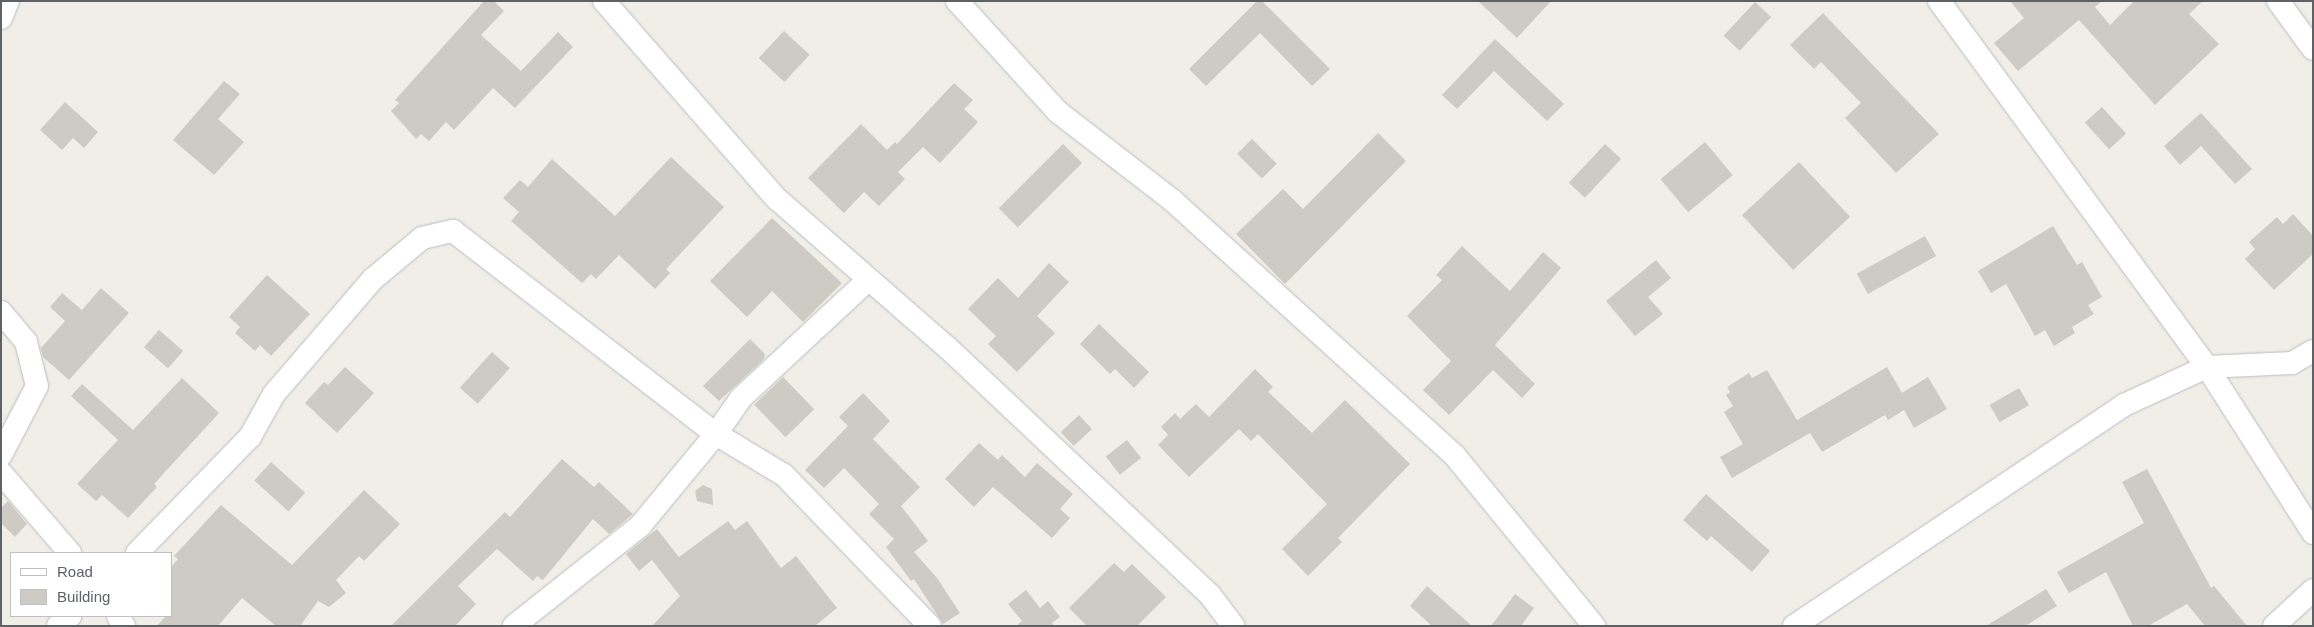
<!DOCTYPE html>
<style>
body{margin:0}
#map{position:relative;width:2314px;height:627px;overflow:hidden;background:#f1eee7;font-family:Helvetica,sans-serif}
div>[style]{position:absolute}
.building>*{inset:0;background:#cecbc5;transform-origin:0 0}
.roads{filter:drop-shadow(0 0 1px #b9bcc0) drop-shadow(0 0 1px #b9bcc0)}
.minor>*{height:22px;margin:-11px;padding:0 11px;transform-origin:11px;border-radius:11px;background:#fff}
span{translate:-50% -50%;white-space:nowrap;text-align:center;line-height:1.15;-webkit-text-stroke:5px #fff;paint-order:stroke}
.frame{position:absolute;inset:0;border:2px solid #5e6267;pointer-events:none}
.legend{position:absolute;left:10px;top:552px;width:162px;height:65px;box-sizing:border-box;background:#fff;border:1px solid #bfc0c2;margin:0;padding:6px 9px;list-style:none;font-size:15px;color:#5e6267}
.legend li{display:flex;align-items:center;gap:10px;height:25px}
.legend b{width:25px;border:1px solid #bfc0c2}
</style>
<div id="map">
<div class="building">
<div style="clip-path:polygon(484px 1px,494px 1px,504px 11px,481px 35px,521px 71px,558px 32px,573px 47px,515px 108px,493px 88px,454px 130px,446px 122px,429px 141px,421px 134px,416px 139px,391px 111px,399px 103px,395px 100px)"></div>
<div style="clip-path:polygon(1257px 1px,1262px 1px,1330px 69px,1312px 86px,1260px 33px,1206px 86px,1189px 69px)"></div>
<div style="clip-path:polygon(1478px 1px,1551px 1px,1517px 38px)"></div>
<div style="clip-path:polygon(2010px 1px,2102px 1px,2095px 7px,2110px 25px,2134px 1px,2203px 1px,2189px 14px,2219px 44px,2155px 105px,2079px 20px,2018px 71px,1994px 43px,2024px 18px)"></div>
<div style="left:1755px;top:2px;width:22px;height:46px;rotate:43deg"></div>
<div style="clip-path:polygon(1823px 13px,1939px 134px,1896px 173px,1845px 118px,1861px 103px,1821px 62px,1814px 69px,1790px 45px)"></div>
<div style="left:784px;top:31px;width:35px;height:37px;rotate:43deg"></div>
<div style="clip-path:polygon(1495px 39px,1564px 104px,1547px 121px,1494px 71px,1457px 109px,1442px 95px)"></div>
<div style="clip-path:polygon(224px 81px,240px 94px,218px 119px,244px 142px,214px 175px,173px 140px)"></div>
<div style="clip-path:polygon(954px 83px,973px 100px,964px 109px,978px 122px,940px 163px,923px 147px,898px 172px,905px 179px,879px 206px,864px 192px,844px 213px,808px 178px,861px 124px,887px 150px,895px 142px,897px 144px)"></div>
<div style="clip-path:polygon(65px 102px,98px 132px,84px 148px,73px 138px,62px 150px,40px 130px)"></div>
<div style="left:2102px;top:107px;width:36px;height:23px;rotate:48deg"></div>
<div style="clip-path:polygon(2201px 113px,2252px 169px,2235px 184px,2201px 146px,2180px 165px,2164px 146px)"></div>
<div style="clip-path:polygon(1378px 133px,1406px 161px,1285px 284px,1236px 234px,1283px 189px,1303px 209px)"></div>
<div style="left:1252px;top:139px;width:35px;height:21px;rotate:45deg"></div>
<div style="left:1705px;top:142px;width:43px;height:58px;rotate:50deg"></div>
<div style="left:1063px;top:144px;width:27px;height:91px;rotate:45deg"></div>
<div style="left:1605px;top:144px;width:22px;height:53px;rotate:43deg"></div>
<div style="clip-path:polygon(671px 157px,724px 207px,666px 269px,670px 273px,655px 289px,619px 255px,596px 279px,591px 274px,582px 283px,511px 221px,519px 212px,503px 198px,520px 180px,528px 187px,552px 159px,615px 216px)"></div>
<div style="left:1799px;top:162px;width:75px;height:78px;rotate:47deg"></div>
<div style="clip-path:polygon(2293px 214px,2313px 236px,2313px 254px,2274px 290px,2245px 259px,2255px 249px,2249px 242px,2277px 217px,2283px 224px)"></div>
<div style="clip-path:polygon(772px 218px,842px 283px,803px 322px,772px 291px,747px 317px,710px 281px)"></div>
<div style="clip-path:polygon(2053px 226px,2077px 265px,2082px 262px,2102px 297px,2088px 305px,2094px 314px,2072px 327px,2075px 333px,2054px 346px,2045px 330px,2035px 336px,2006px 284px,1991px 293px,1978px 271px)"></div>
<div style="left:1925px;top:236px;width:23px;height:78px;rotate:61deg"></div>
<div style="clip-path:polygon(1462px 246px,1510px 291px,1543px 252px,1561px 268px,1495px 345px,1535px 384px,1522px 398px,1493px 370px,1449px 415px,1423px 390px,1451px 361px,1407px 316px,1442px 280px,1436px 275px)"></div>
<div style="clip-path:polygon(1656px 260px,1671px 278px,1648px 297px,1663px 314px,1635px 336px,1606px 301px)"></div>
<div style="clip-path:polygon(1049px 263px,1069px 282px,1037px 316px,1055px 333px,1017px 372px,988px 344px,996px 336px,968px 309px,998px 278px,1018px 298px)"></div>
<div style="clip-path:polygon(267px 275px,310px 314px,271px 356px,260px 345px,255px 351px,235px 333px,240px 327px,229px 317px)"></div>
<div style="clip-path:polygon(101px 288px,129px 313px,69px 380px,43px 357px,41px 348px,65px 321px,50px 307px,62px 293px,82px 310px)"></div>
<div style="clip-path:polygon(1099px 324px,1149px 372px,1134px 388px,1115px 369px,1110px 374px,1080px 344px)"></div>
<div style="left:159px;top:330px;width:32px;height:23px;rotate:41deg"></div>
<div style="clip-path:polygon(750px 339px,765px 354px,764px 359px,719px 401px,703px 386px)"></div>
<div style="left:492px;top:352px;width:24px;height:48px;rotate:42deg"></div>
<div style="clip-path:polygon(345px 367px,374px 393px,337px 433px,305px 403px,324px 382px,328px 385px)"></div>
<div style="clip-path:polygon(1887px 367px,1902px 393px,1928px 377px,1947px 409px,1914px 428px,1904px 410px,1888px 420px,1885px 415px,1822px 452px,1810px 433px,1732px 478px,1720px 457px,1743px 444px,1724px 412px,1733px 406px,1726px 395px,1730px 392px,1727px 387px,1749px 373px,1752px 378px,1767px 370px,1797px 420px)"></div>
<div style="clip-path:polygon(1255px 369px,1273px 387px,1268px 392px,1312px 433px,1345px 400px,1410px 464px,1338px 538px,1342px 542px,1308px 576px,1282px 549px,1327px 504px,1258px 434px,1251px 441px,1239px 429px,1189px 477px,1158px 445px,1168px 435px,1161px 427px,1175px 413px,1180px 419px,1196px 404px,1209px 417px)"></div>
<div style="left:783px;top:377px;width:45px;height:40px;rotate:46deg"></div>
<div style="clip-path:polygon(182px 378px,219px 413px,154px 484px,157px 487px,128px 518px,102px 495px,96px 501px,77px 484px,118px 440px,71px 396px,82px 384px,133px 430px)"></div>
<div style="left:2019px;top:388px;width:20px;height:34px;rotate:60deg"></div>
<div style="clip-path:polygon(863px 393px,890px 421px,873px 439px,920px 487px,901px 506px,928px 541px,914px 552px,937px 578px,960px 613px,943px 624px,914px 579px,911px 581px,886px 547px,894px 539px,869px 514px,879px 504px,844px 468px,824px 488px,805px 470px,848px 426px,839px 417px)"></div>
<div style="left:1079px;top:415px;width:19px;height:25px;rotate:47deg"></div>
<div style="left:1127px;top:440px;width:23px;height:27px;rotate:52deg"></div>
<div style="clip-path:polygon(979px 443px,998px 460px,1002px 455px,1025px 477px,1037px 463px,1073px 494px,1060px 509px,1070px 518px,1052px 538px,993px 487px,974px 507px,945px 479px)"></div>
<div style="clip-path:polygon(562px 459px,594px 487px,599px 482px,633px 514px,609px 534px,593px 519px,543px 580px,537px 576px,533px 581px,497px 549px,458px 586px,476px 604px,455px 626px,391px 626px,505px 512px,510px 517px)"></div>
<div style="left:271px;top:462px;width:46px;height:25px;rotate:42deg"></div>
<div style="clip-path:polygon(2147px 469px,2211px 588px,2214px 586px,2247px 626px,2205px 626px,2187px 604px,2148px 626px,2133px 626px,2106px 572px,2069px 593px,2057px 572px,2144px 523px,2122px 482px)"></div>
<div style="clip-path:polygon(703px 485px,712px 489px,713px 505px,697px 501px,695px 491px)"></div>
<div style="clip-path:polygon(364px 490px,400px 524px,364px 561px,359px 556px,336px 580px,346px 593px,329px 607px,318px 601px,300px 626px,276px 626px,242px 598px,218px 626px,157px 626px,166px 616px,171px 616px,171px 567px,178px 559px,174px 556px,221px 505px,292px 565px)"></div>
<div style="clip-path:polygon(1706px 494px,1770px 551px,1752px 572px,1711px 536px,1707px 541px,1683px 520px)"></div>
<div style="clip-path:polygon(8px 501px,27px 524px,15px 537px,1px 523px,1px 508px)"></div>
<div style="clip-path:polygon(728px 521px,735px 530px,747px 521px,781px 568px,796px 556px,837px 608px,815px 626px,652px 626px,680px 596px,652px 560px,639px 571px,626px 554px,657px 529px,679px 557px)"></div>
<div style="clip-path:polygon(1114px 563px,1124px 572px,1132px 564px,1166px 597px,1137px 626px,1087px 626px,1069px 608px)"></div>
<div style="clip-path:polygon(1427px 586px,1472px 626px,1432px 626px,1410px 606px)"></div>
<div style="clip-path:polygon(2046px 589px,2057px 606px,2025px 626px,1986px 626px)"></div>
<div style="clip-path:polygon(1026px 590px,1040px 608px,1048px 601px,1060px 617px,1052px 623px,1054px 626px,1016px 626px,1022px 621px,1008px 604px)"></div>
<div style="clip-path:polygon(1515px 594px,1534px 608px,1521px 626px,1491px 626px)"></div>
</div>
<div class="roads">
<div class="minor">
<div style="left:604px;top:1px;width:263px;rotate:48.9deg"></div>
<div style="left:777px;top:199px;width:227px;rotate:41.1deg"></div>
<div style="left:948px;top:348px;width:360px;rotate:43.3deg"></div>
<div style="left:1210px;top:595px;width:39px;rotate:53deg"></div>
<div style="left:957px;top:1px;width:150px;rotate:47.7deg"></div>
<div style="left:1058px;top:112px;width:145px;rotate:37.7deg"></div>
<div style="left:1173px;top:201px;width:380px;rotate:42.1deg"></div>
<div style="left:1455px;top:456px;width:220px;rotate:50.7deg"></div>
<div style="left:1939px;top:1px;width:454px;rotate:53.8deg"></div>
<div style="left:2207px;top:367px;width:197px;rotate:57.4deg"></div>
<div style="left:2278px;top:1px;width:59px;rotate:53.9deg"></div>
<div style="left:1px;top:18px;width:18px;rotate:-68deg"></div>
<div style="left:868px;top:280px;width:173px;rotate:137.1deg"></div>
<div style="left:741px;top:398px;width:44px;rotate:124.8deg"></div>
<div style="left:716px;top:434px;width:79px;rotate:31.1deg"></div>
<div style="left:784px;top:475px;width:210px;rotate:46deg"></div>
<div style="left:1px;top:312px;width:39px;rotate:50deg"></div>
<div style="left:26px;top:342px;width:45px;rotate:76deg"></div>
<div style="left:37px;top:386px;width:78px;rotate:117.6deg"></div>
<div style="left:1px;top:473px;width:106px;rotate:49.2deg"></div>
<div style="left:137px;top:553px;width:162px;rotate:-45.8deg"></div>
<div style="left:250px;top:437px;width:49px;rotate:-60.8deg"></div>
<div style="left:274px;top:394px;width:152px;rotate:-49.3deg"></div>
<div style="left:373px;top:279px;width:64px;rotate:-39.9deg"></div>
<div style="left:422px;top:238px;width:32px;rotate:-13deg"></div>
<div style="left:453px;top:231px;width:332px;rotate:37.7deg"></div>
<div style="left:716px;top:434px;width:119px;rotate:129.6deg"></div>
<div style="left:640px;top:526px;width:161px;rotate:141.6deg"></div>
<div style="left:118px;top:616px;width:12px;rotate:59deg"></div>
<div style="left:58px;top:626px;width:16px;rotate:-40deg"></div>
<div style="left:1794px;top:626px;width:397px;rotate:-33.8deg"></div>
<div style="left:2124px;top:405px;width:91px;rotate:-24.6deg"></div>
<div style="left:2207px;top:367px;width:85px;rotate:-2.7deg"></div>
<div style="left:2292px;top:363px;width:24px;rotate:-30deg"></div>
<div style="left:2274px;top:626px;width:53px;rotate:-42.7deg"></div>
</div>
</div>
<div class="frame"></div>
<ul class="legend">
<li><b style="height:6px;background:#fff"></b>Road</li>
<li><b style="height:14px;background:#cecbc5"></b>Building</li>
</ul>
</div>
